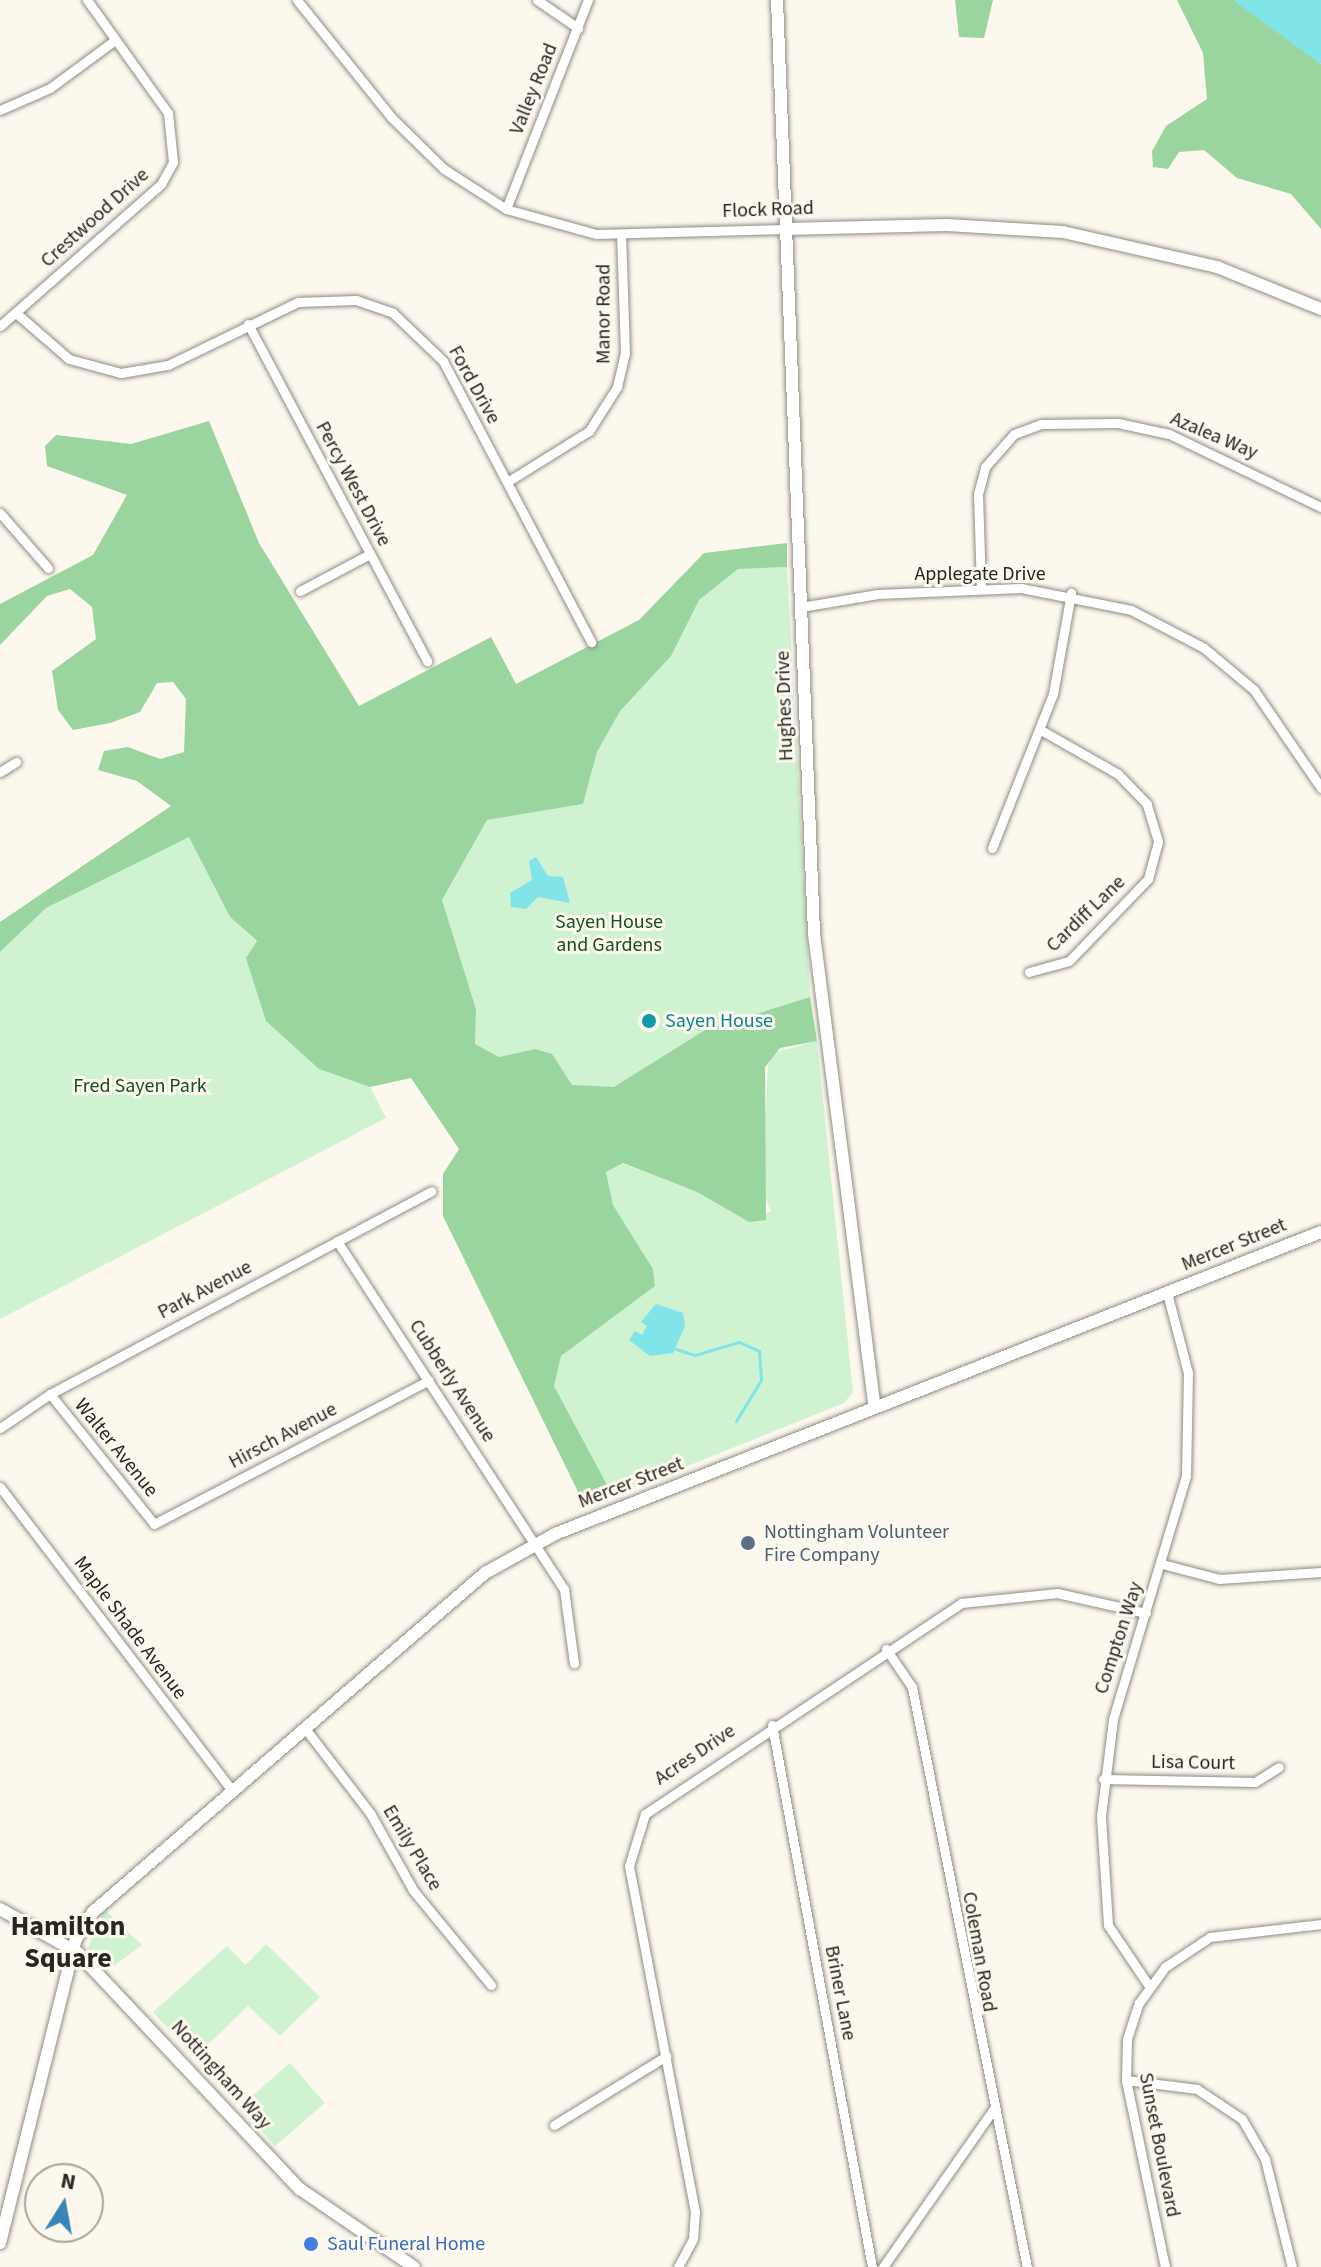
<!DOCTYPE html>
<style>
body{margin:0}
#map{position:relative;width:1321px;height:2267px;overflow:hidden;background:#fcf8ee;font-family:"Source Sans 3",sans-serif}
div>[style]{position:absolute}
.green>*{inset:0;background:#cff2d1;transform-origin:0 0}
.forest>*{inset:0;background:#9ad49f}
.water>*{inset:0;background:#80e4e9}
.stream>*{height:3px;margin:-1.5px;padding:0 1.5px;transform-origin:1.5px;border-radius:1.5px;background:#80e4e9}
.roads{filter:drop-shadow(0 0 2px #8f8c82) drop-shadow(0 0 2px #8f8c82)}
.street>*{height:9px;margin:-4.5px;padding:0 4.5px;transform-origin:4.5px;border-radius:4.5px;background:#fff}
.secondary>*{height:12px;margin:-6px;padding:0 6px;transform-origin:6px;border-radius:6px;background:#fff}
.dots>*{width:22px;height:22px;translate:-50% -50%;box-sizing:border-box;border:4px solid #fcf8ee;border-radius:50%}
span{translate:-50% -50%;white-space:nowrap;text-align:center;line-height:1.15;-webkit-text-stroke:6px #fcf8ee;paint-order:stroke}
.street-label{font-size:20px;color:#272622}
.park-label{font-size:20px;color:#134f1f}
.culture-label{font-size:20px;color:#0d838f}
.left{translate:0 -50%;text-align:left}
.service-label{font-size:20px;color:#4e5e75}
.shop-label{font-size:20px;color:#366cbe}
.district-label{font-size:28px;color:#272622;font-weight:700}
.north{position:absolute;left:24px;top:2163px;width:80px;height:80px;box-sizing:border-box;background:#fcf8ee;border:2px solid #a7a49c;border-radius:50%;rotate:11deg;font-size:22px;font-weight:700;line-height:32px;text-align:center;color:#272622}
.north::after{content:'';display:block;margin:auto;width:28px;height:36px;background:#3886b8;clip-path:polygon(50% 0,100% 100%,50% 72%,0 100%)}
</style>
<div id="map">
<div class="green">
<div style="clip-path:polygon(787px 567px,810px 997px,705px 1030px,613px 1088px,572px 1085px,535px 1049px,499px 1057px,475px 1044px,476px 1009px,442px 900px,487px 820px,583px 804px,597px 752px,620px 710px,671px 656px,698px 600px,738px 569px)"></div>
<div style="clip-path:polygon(189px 836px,230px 917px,257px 942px,319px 1069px,370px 1087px,386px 1118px,0 1319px,0 952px,46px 908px)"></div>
<div style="clip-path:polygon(817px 1041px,853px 1392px,844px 1403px,613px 1496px,554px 1386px,561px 1356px,655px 1286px,653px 1269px,613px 1205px,606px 1172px,622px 1163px,697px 1192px,749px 1222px,771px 1211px,761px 1187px,769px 1054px)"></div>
<div style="clip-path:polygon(104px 1909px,142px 1945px,107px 1971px,88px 1948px)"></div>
<div style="clip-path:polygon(266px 1944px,320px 1997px,280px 2036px,248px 2006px,195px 2057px,153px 2012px,227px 1946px,245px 1965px)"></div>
<div style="left:290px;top:2063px;width:53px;height:66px;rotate:49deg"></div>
</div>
<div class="forest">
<div style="clip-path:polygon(993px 0,984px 38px,959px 37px,955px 0)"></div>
<div style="clip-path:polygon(1177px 0,1235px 0,1321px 64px,1321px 229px,1291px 194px,1237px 178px,1204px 150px,1179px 152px,1168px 169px,1153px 167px,1152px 151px,1166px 126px,1207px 99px,1203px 53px)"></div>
<div style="clip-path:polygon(209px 421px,259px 543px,359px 706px,491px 637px,516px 684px,639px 620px,704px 553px,787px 543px,787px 567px,738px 569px,699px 600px,671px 656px,620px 711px,597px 752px,583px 804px,487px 820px,442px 900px,476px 1009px,475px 1044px,499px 1057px,535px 1049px,552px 1054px,572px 1085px,614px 1087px,705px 1030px,810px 997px,817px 1041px,780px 1048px,765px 1067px,766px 1220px,749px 1222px,697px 1192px,623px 1163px,606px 1172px,613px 1205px,653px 1269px,655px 1286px,561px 1356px,554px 1386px,613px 1496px,598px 1503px,584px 1504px,443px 1216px,443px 1174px,459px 1149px,411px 1078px,370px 1087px,319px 1069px,266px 1021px,246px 958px,257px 941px,230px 917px,189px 837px,46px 908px,0 952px,0 922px,171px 806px,137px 781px,98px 770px,104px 751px,128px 747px,160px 759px,184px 752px,186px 699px,173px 682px,157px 683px,140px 712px,110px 723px,73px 730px,58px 710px,52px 671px,96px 639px,92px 607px,70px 589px,47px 596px,0 645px,0 604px,93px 555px,127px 495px,47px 466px,45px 446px,56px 435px,131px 444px)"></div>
</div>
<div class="water">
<div style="clip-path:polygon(1235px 0,1321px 0,1321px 64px,1238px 4px)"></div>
<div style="clip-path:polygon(536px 857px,548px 876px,563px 877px,570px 903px,538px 897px,526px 909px,511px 907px,510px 893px,532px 880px,529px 861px)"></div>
<div style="clip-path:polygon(656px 1304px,683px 1313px,685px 1326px,673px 1353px,650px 1356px,629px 1340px,635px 1331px,642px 1335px,647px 1326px,641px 1322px)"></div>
</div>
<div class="stream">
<div style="left:676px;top:1349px;width:20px;rotate:18deg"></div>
<div style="left:695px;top:1355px;width:46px;rotate:-16.5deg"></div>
<div style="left:739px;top:1342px;width:22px;rotate:24deg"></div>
<div style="left:759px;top:1351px;width:29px;rotate:86deg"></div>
<div style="left:761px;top:1380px;width:48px;rotate:121.4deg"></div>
</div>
<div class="roads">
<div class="street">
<div style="left:297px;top:0;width:150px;rotate:51.2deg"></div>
<div style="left:391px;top:117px;width:74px;rotate:44.5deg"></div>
<div style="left:444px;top:169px;width:74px;rotate:32.8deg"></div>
<div style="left:506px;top:209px;width:93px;rotate:15.5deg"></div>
<div style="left:596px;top:234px;width:190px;rotate:-1.5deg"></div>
<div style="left:537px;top:0;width:50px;rotate:34.3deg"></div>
<div style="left:0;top:110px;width:55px;rotate:-23.7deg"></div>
<div style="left:50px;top:88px;width:81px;rotate:-36.4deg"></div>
<div style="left:506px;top:209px;width:225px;rotate:-68.6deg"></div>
<div style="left:16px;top:313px;width:70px;rotate:41deg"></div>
<div style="left:69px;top:359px;width:54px;rotate:15.1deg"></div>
<div style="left:121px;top:373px;width:48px;rotate:-9.7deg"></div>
<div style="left:168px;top:365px;width:144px;rotate:-25.9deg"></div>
<div style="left:298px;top:302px;width:58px;rotate:-2deg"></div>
<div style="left:356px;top:300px;width:39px;rotate:19deg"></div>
<div style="left:393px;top:313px;width:69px;rotate:43.8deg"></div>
<div style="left:443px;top:361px;width:318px;rotate:62.2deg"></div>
<div style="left:248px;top:324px;width:382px;rotate:62deg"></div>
<div style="left:0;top:326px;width:215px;rotate:-41.4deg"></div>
<div style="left:161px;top:184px;width:25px;rotate:-61deg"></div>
<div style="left:173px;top:162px;width:49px;rotate:-95.8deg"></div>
<div style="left:168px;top:113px;width:139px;rotate:-125.6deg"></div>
<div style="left:507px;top:482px;width:97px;rotate:-31.9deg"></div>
<div style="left:589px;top:431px;width:52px;rotate:-57.5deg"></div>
<div style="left:617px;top:387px;width:35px;rotate:-77deg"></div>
<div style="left:625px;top:353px;width:118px;rotate:-91.9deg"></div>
<div style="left:0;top:513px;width:73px;rotate:48.9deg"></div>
<div style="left:981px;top:589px;width:95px;rotate:-91.8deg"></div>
<div style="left:978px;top:494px;width:28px;rotate:-75deg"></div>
<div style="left:985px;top:467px;width:44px;rotate:-48.7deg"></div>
<div style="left:1014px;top:434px;width:29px;rotate:-20deg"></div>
<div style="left:1041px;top:424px;width:77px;rotate:-0.7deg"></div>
<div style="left:1118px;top:423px;width:52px;rotate:12.2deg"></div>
<div style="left:1169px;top:434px;width:169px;rotate:25.7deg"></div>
<div style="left:300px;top:591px;width:79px;rotate:-27.9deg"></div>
<div style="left:801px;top:607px;width:78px;rotate:-9.6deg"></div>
<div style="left:878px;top:594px;width:143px;rotate:-2.4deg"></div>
<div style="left:1021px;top:588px;width:112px;rotate:11.3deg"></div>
<div style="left:1131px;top:610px;width:82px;rotate:27.5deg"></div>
<div style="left:1204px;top:648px;width:65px;rotate:40deg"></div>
<div style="left:1254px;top:690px;width:119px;rotate:55.6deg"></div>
<div style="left:0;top:772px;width:19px;rotate:-32deg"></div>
<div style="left:992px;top:848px;width:166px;rotate:-68.4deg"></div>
<div style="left:1053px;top:694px;width:103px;rotate:-79.9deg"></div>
<div style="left:1029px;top:972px;width:41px;rotate:-15.4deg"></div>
<div style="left:1069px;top:961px;width:114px;rotate:-46.1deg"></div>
<div style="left:1148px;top:879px;width:39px;rotate:-75deg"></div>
<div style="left:1158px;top:841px;width:39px;rotate:-107deg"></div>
<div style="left:1147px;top:804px;width:42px;rotate:-134deg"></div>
<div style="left:1118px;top:774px;width:89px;rotate:-150.3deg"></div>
<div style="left:337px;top:1241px;width:415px;rotate:56.9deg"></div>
<div style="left:564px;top:1589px;width:75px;rotate:82.3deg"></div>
<div style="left:50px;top:1394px;width:166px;rotate:51.3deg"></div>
<div style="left:154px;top:1524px;width:310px;rotate:-27.6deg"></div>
<div style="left:0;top:1428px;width:60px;rotate:-34.2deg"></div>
<div style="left:50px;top:1394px;width:432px;rotate:-28deg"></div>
<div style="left:0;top:1487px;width:382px;rotate:52.6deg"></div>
<div style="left:1162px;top:1564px;width:59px;rotate:14.7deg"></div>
<div style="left:1219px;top:1579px;width:102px;rotate:-3.9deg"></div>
<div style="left:886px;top:1649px;width:46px;rotate:55.6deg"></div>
<div style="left:912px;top:1687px;width:591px;rotate:78.79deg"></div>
<div style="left:772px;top:1725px;width:551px;rotate:79.55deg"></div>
<div style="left:304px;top:1727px;width:108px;rotate:52.5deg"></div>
<div style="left:370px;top:1813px;width:88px;rotate:60.8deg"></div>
<div style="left:413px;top:1890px;width:123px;rotate:50.6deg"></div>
<div style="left:1103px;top:1779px;width:152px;rotate:1.1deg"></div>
<div style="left:1255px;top:1782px;width:28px;rotate:-32deg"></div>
<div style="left:1149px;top:1986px;width:73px;rotate:-123.9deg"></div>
<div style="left:1108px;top:1925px;width:109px;rotate:-93.7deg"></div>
<div style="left:1101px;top:1816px;width:98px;rotate:-82.9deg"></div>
<div style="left:1113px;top:1719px;width:254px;rotate:-73.3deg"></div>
<div style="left:1186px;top:1476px;width:103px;rotate:-88.9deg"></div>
<div style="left:1188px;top:1373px;width:83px;rotate:-104.7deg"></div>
<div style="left:1126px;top:2080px;width:72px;rotate:7.2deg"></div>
<div style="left:1197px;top:2089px;width:54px;rotate:33.7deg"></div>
<div style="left:1242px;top:2119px;width:46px;rotate:60.1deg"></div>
<div style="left:1265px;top:2159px;width:111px;rotate:76deg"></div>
<div style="left:554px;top:2125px;width:132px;rotate:-31.6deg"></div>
<div style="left:678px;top:2267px;width:32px;rotate:-62deg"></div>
<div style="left:693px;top:2239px;width:27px;rotate:-86deg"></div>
<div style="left:695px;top:2212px;width:352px;rotate:-100.8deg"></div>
<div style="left:629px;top:1866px;width:54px;rotate:-72.9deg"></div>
<div style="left:645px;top:1814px;width:380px;rotate:-33.7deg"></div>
<div style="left:961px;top:1603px;width:97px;rotate:-5.9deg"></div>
<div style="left:1057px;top:1593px;width:91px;rotate:12.7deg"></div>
<div style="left:883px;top:2267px;width:192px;rotate:-55deg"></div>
<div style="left:1165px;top:2267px;width:191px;rotate:-101.8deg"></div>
<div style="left:1126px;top:2080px;width:41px;rotate:-88.6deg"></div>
<div style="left:1127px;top:2039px;width:38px;rotate:-72deg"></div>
<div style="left:1139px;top:2003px;width:44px;rotate:-54.2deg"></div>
<div style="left:1165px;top:1967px;width:54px;rotate:-33.7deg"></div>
<div style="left:1210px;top:1937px;width:112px;rotate:-6.7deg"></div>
</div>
<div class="secondary">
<div style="left:777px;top:0;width:935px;rotate:87.73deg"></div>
<div style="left:814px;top:934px;width:477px;rotate:82.7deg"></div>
<div style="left:786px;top:229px;width:161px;rotate:-1.4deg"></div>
<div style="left:947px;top:225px;width:116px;rotate:3.5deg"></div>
<div style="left:1063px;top:232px;width:158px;rotate:12.8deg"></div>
<div style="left:1217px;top:267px;width:112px;rotate:22deg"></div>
<div style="left:0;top:1909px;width:90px;rotate:29.4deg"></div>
<div style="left:78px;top:1953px;width:324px;rotate:46.8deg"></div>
<div style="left:300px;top:2189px;width:138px;rotate:34.4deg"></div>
<div style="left:0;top:2243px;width:313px;rotate:-76deg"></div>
<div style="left:76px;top:1939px;width:32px;rotate:-58deg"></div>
<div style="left:93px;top:1912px;width:518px;rotate:-40.85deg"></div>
<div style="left:485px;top:1573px;width:80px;rotate:-29.1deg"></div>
<div style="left:555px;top:1534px;width:823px;rotate:-21.52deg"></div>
</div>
</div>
<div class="dots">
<div style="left:649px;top:1021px;background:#0f9aa8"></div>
<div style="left:748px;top:1543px;background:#5c6f8a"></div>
<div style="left:311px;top:2244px;background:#3f7fe0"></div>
</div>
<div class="street-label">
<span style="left:534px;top:89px;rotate:-68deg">Valley Road</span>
<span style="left:768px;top:210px;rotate:-2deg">Flock Road</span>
<span style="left:95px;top:218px;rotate:-42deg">Crestwood Drive</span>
<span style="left:604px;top:314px;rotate:-90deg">Manor Road</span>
<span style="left:474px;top:385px;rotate:61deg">Ford Drive</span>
<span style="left:1214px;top:436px;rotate:23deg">Azalea Way</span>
<span style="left:353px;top:484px;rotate:62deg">Percy West Drive</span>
<span style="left:980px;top:574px">Applegate Drive</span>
<span style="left:785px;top:706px;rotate:-92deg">Hughes Drive</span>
<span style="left:1086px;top:914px;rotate:-44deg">Cardiff Lane</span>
<span style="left:1234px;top:1245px;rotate:-22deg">Mercer Street</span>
<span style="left:205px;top:1290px;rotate:-28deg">Park Avenue</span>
<span style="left:452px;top:1381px;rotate:57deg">Cubberly Avenue</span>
<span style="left:283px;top:1436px;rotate:-28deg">Hirsch Avenue</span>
<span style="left:116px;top:1448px;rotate:51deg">Walter Avenue</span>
<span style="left:631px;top:1483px;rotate:-21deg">Mercer Street</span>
<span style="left:130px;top:1628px;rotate:53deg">Maple Shade Avenue</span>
<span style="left:1119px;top:1638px;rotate:-72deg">Compton Way</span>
<span style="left:695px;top:1755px;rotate:-34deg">Acres Drive</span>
<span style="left:1193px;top:1763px;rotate:1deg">Lisa Court</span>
<span style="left:412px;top:1848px;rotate:59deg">Emily Place</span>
<span style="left:979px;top:1952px;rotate:80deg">Coleman Road</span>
<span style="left:840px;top:1993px;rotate:79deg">Briner Lane</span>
<span style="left:221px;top:2075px;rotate:48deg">Nottingham Way</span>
<span style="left:1159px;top:2145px;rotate:79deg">Sunset Boulevard</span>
</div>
<div class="park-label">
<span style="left:609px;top:934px">Sayen House<br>and Gardens</span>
<span style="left:140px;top:1086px">Fred Sayen Park</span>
</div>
<div class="culture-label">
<span class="left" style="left:665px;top:1021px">Sayen House</span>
</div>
<div class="service-label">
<span class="left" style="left:764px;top:1544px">Nottingham Volunteer<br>Fire Company</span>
</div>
<div class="shop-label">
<span class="left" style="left:327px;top:2244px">Saul Funeral Home</span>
</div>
<div class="district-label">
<span style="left:68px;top:1942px">Hamilton<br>Square</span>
</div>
<div class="north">N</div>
</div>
